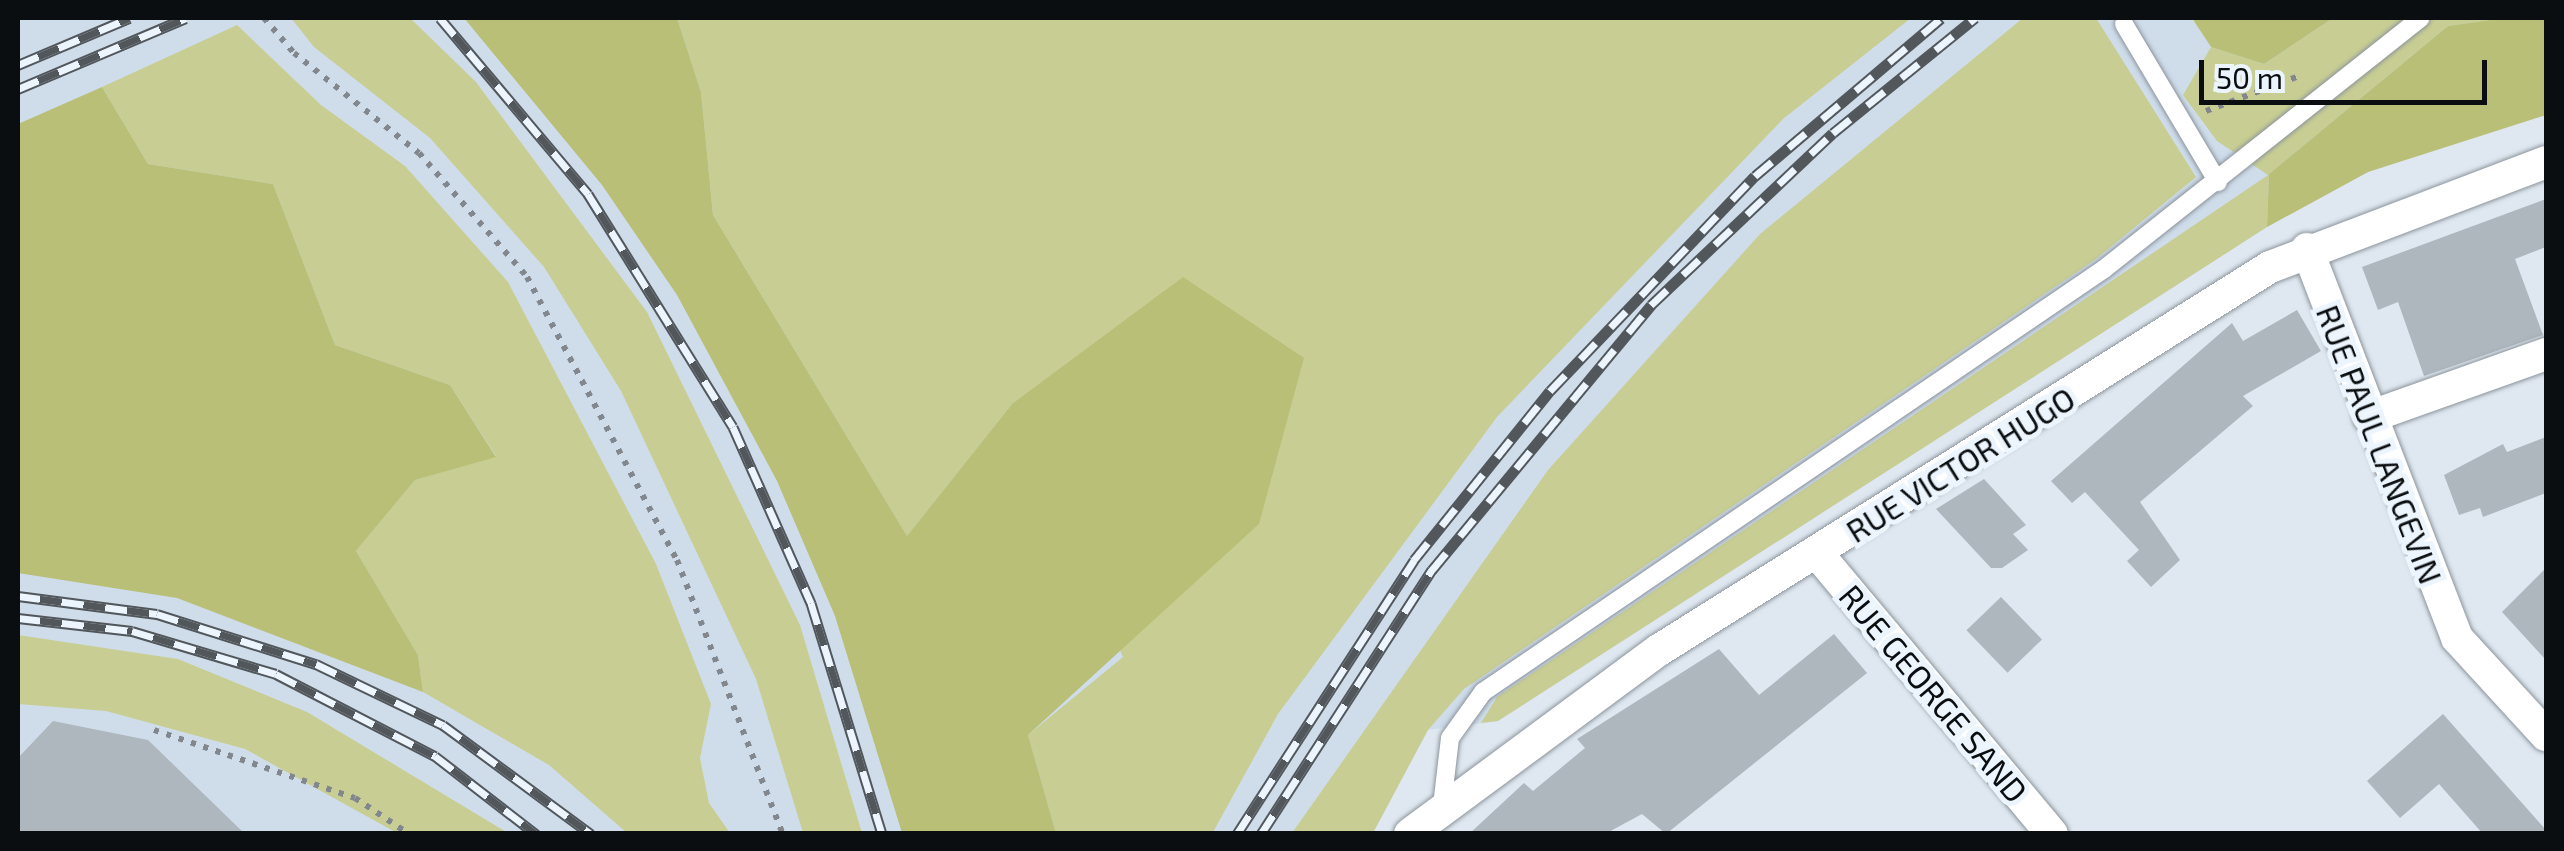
<!DOCTYPE html>
<style>
body{margin:0}
#map{position:relative;width:2564px;height:851px;overflow:hidden;background:#dfe8f0;font-family:"Exo 2",sans-serif}
div>[style]{position:absolute}
.built>*{inset:0;background:#cfddeb}
.green>*{inset:0;background:#c8ce93}
.forest>*{inset:0;background:#b9bf76}
.building>*{inset:0;background:#aeb6be;transform-origin:0 0}
.path>*{height:6px;margin-top:-3px;transform-origin:0;background:repeating-linear-gradient(90deg,#81878d 0 5px,transparent 0 13px)}
.roads{filter:drop-shadow(0 0 2px #8c949c) drop-shadow(0 0 2px #8c949c)}
.service>*{height:18px;margin:-9px;padding:0 9px;transform-origin:9px;border-radius:9px;background:#fff}
.minor>*{height:32px;margin:-16px;padding:0 16px;transform-origin:16px;border-radius:16px;background:#fff}
.rail>*{height:11px;margin-top:-5.5px;transform-origin:0;background:repeating-linear-gradient(90deg,#ecf5fd 0 22px,#52575c 0 44px);box-sizing:border-box;border-block:2px solid #52575c}
span{translate:-50% -50%;white-space:nowrap;text-align:center;line-height:1.15;-webkit-text-stroke:10px #ecf5fd;paint-order:stroke}
.street-label{font-size:32px;color:#0b0e11}
.frame{position:absolute;inset:0;border:20px solid #0b0e11;pointer-events:none}
.scale{position:absolute;left:2199px;top:60px;width:288px;height:45px;box-sizing:border-box;border:5px solid #0b0e11;border-top:0;padding-left:12px;font-size:30px;line-height:35px;white-space:nowrap;color:#0b0e11;-webkit-text-stroke:8px #ecf5fd;paint-order:stroke}
</style>
<div id="map">
<div class="built">
<div style="clip-path:polygon(18px 18px,2546px 18px,2546px 114px,2368px 172px,2267px 227px,1498px 721px,1428px 730px,1373px 833px,18px 834px)"></div>
</div>
<div class="green">
<div style="clip-path:polygon(291px 18px,410px 18px,476px 82px,647px 312px,800px 625px,862px 833px,803px 833px,756px 679px,621px 391px,544px 267px,430px 138px,314px 47px)"></div>
<div style="clip-path:polygon(677px 18px,1911px 18px,1783px 119px,1497px 417px,1278px 714px,1212px 834px,1056px 833px,1028px 735px,1123px 657px,1012px 404px,907px 536px,713px 215px,701px 92px)"></div>
<div style="clip-path:polygon(2023px 18px,2096px 18px,2196px 177px,2096px 259px,1464px 689px,1428px 730px,1373px 833px,1292px 833px,1548px 470px,1760px 234px)"></div>
<div style="clip-path:polygon(2333px 18px,2504px 18px,2448px 26px,2269px 174px,2267px 227px,1498px 721px,1481px 723px,1497px 697px,2268px 175px,2217px 141px,2183px 95px,2211px 47px,2264px 64px)"></div>
<div style="clip-path:polygon(237px 25px,321px 105px,405px 166px,508px 282px,656px 564px,711px 704px,700px 758px,709px 803px,730px 833px,627px 833px,549px 765px,423px 692px,418px 655px,356px 551px,415px 480px,496px 456px,450px 385px,335px 345px,273px 184px,148px 164px,102px 87px)"></div>
<div style="clip-path:polygon(18px 635px,178px 659px,307px 712px,508px 833px,397px 833px,245px 749px,106px 711px,18px 704px)"></div>
</div>
<div class="forest">
<div style="clip-path:polygon(464px 18px,677px 18px,701px 92px,713px 215px,907px 536px,1012px 404px,1183px 277px,1304px 358px,1259px 524px,1028px 735px,1056px 833px,902px 833px,835px 616px,777px 481px,677px 295px,602px 185px)"></div>
<div style="clip-path:polygon(2192px 18px,2333px 18px,2264px 64px,2211px 47px)"></div>
<div style="clip-path:polygon(2504px 18px,2546px 18px,2546px 115px,2368px 172px,2267px 227px,2269px 174px,2448px 26px)"></div>
<div style="clip-path:polygon(102px 87px,148px 164px,273px 184px,335px 345px,450px 385px,496px 457px,415px 480px,356px 551px,418px 655px,423px 692px,177px 598px,18px 573px,18px 124px)"></div>
</div>
<div class="building">
<div style="clip-path:polygon(2546px 199px,2546px 247px,2515px 259px,2543px 335px,2424px 376px,2398px 302px,2378px 310px,2362px 267px)"></div>
<div style="clip-path:polygon(2297px 310px,2321px 351px,2243px 396px,2253px 406px,2140px 502px,2180px 560px,2151px 587px,2127px 561px,2139px 550px,2085px 492px,2072px 503px,2051px 481px,2232px 323px,2243px 341px)"></div>
<div style="clip-path:polygon(2546px 437px,2546px 493px,2483px 517px,2480px 508px,2459px 515px,2444px 475px,2503px 444px,2507px 452px)"></div>
<div style="clip-path:polygon(1984px 479px,2026px 525px,2013px 534px,2028px 550px,2002px 568px,1991px 568px,1936px 509px)"></div>
<div style="clip-path:polygon(2546px 568px,2546px 660px,2502px 612px)"></div>
<div style="left:2001px;top:597px;width:59px;height:48px;rotate:46deg"></div>
<div style="clip-path:polygon(1834px 634px,1867px 673px,1666px 834px,1642px 814px,1605px 834px,1469px 834px,1524px 783px,1533px 791px,1585px 748px,1577px 739px,1719px 649px,1759px 695px)"></div>
<div style="clip-path:polygon(2443px 714px,2546px 830px,2546px 834px,2483px 834px,2439px 784px,2400px 818px,2367px 781px)"></div>
<div style="clip-path:polygon(53px 721px,148px 740px,245px 834px,18px 834px,18px 758px)"></div>
</div>
<div class="path">
<div style="left:264px;top:18px;width:46px;rotate:49.4deg"></div>
<div style="left:294px;top:53px;width:160px;rotate:38.7deg"></div>
<div style="left:419px;top:153px;width:164px;rotate:48.9deg"></div>
<div style="left:527px;top:277px;width:320px;rotate:62.1deg"></div>
<div style="left:677px;top:560px;width:294px;rotate:68.9deg"></div>
<div style="left:2206px;top:111px;width:103px;rotate:-20.6deg"></div>
<div style="left:154px;top:730px;width:212px;rotate:18.7deg"></div>
<div style="left:355px;top:798px;width:65px;rotate:33.7deg"></div>
</div>
<div class="roads">
<div class="service">
<div style="left:2124px;top:24px;width:184px;rotate:59.3deg"></div>
<div style="left:1442px;top:806px;width:68px;rotate:-83.3deg"></div>
<div style="left:1450px;top:738px;width:57px;rotate:-54.3deg"></div>
<div style="left:1483px;top:692px;width:751px;rotate:-34.26deg"></div>
<div style="left:2104px;top:269px;width:404px;rotate:-38.4deg"></div>
</div>
<div class="minor">
<div style="left:2307px;top:249px;width:417px;rotate:68.9deg"></div>
<div style="left:2457px;top:638px;width:132px;rotate:47.5deg"></div>
<div style="left:2369px;top:417px;width:188px;rotate:-19.6deg"></div>
<div style="left:1817px;top:553px;width:366px;rotate:50.1deg"></div>
<div style="left:1410px;top:834px;width:310px;rotate:-36.5deg"></div>
<div style="left:1659px;top:650px;width:721px;rotate:-32.08deg"></div>
<div style="left:2270px;top:267px;width:295px;rotate:-20.8deg"></div>
</div>
</div>
<div class="rail">
<div style="left:440px;top:18px;width:230px;rotate:49.9deg"></div>
<div style="left:588px;top:194px;width:274px;rotate:58.1deg"></div>
<div style="left:733px;top:427px;width:193px;rotate:66.1deg"></div>
<div style="left:811px;top:603px;width:242px;rotate:72.9deg"></div>
<div style="left:18px;top:65px;width:121px;rotate:-22.9deg"></div>
<div style="left:18px;top:89px;width:182px;rotate:-22.9deg"></div>
<div style="left:18px;top:596px;width:140px;rotate:7.4deg"></div>
<div style="left:157px;top:614px;width:167px;rotate:17.5deg"></div>
<div style="left:316px;top:664px;width:141px;rotate:25.7deg"></div>
<div style="left:443px;top:725px;width:184px;rotate:36.4deg"></div>
<div style="left:18px;top:618px;width:115px;rotate:6.5deg"></div>
<div style="left:132px;top:631px;width:150px;rotate:16.6deg"></div>
<div style="left:276px;top:674px;width:179px;rotate:27.3deg"></div>
<div style="left:435px;top:756px;width:128px;rotate:37.7deg"></div>
<div style="left:1237px;top:834px;width:326px;rotate:-57.1deg"></div>
<div style="left:1414px;top:560px;width:217px;rotate:-51.2deg"></div>
<div style="left:1550px;top:391px;width:297px;rotate:-46.4deg"></div>
<div style="left:1755px;top:176px;width:244px;rotate:-40.3deg"></div>
<div style="left:1261px;top:834px;width:315px;rotate:-57.1deg"></div>
<div style="left:1432px;top:570px;width:344px;rotate:-50.4deg"></div>
<div style="left:1651px;top:305px;width:250px;rotate:-43.4deg"></div>
<div style="left:1833px;top:133px;width:183px;rotate:-39deg"></div>
</div>
<div class="street-label">
<span style="left:2380px;top:444px;rotate:69deg">RUE PAUL LANGEVIN</span>
<span style="left:1960px;top:464px;rotate:-32deg">RUE VICTOR HUGO</span>
<span style="left:1934px;top:693px;rotate:50deg">RUE GEORGE SAND</span>
</div>
<div class="frame"></div>
<div class="scale">50 m</div>
</div>
